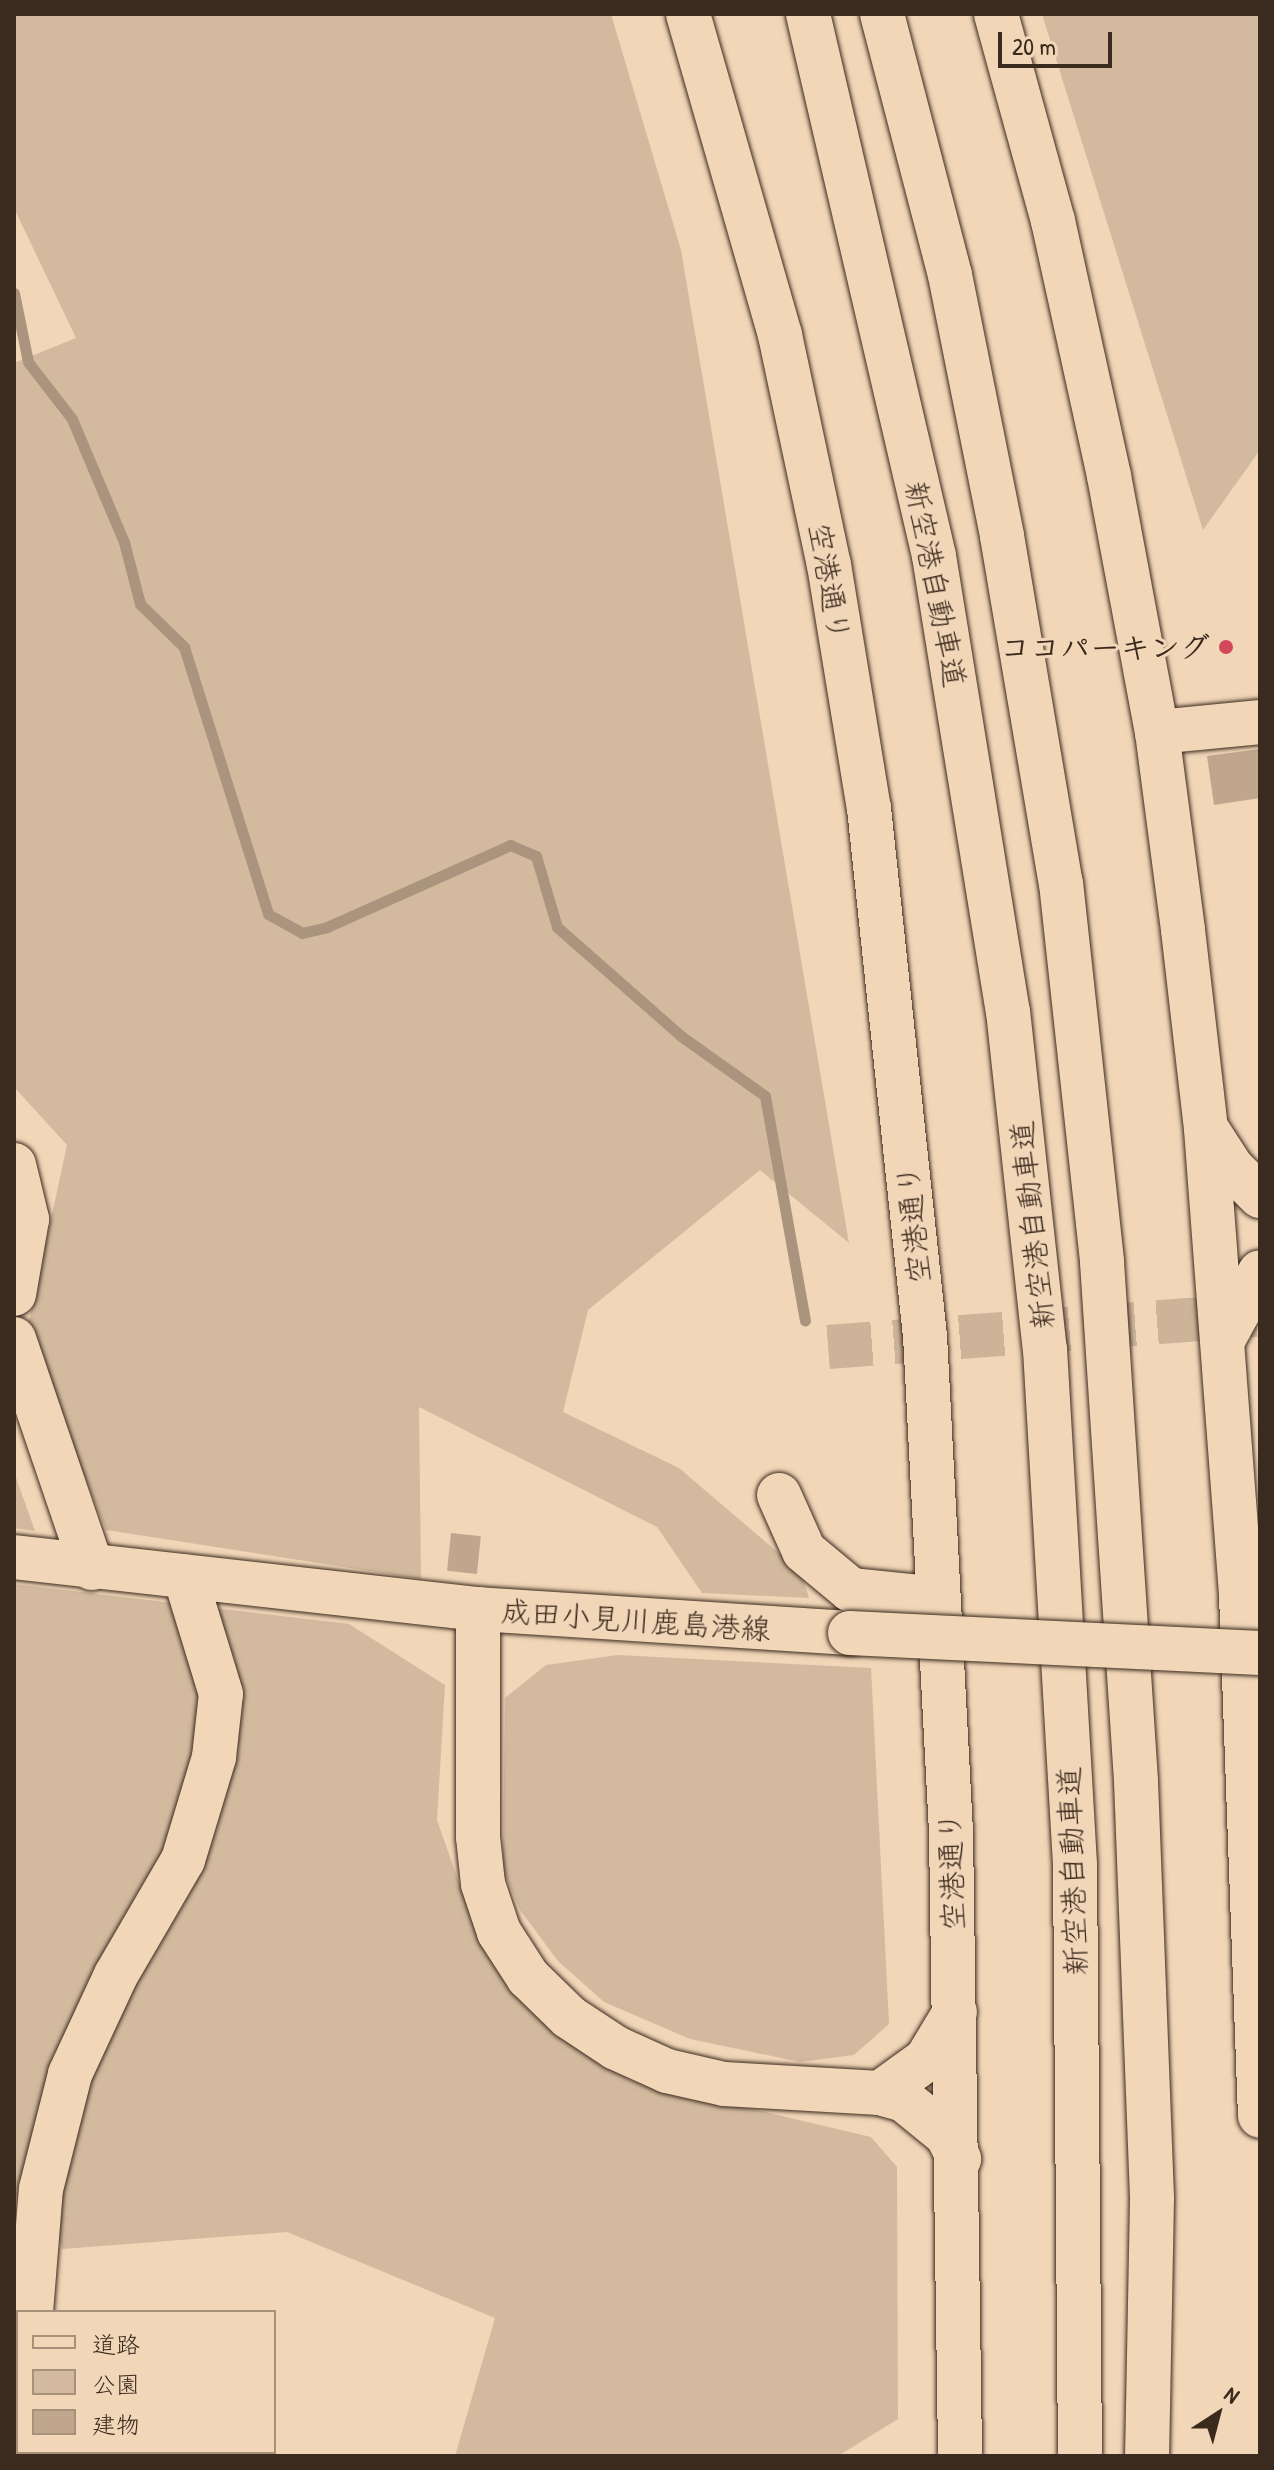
<!DOCTYPE html>
<meta charset="utf-8">
<style>
body{margin:0}
#map{position:relative;width:1274px;height:2470px;overflow:hidden;background:#f1d6b8;font-family:"Patrick Hand","Klee One",sans-serif}
div>[style]{position:absolute}
.green>*{inset:0;background:#d3ba9f}
.stream>*{height:11px;margin:-5.5px;padding:0 5.5px;transform-origin:5.5px;border-radius:5.5px;background:#ab947e}
.building>*{inset:0;background:#bfa68d;transform-origin:0 0}
.minor-tunnel>*{height:44px;margin-top:-22px;transform-origin:0;background:repeating-linear-gradient(90deg,#cdb499 0 44px,transparent 0 66px)}
.roads{filter:drop-shadow(0 0 2px #3b2a1e) drop-shadow(0 0 2px #3b2a1e)}
.minor>*{height:44px;margin:-22px;padding:0 22px;transform-origin:22px;border-radius:22px;background:#f1d6b8}
.major>*{height:44px;margin:-22px;padding:0 22px;transform-origin:22px;border-radius:22px;background:#f1d6b8}
.highway>*{height:44px;margin:-22px;padding:0 22px;transform-origin:22px;border-radius:22px;background:#f1d6b8}
.bridges{filter:drop-shadow(0 0 2px #3b2a1e) drop-shadow(0 0 2px #3b2a1e)}
.major-bridge>*{height:44px;margin:-22px;padding:0 22px;transform-origin:22px;border-radius:22px;background:#f1d6b8}
.dots>*{width:22px;height:22px;translate:-50% -50%;box-sizing:border-box;border:4px solid #f1d6b8;border-radius:50%}
span{translate:-50% -50%;white-space:nowrap;text-align:center;line-height:1.15;-webkit-text-stroke:6px #f1d6b8;paint-order:stroke}
.street-label{font-size:30px;color:#3b2a1e}
.poi-label{font-size:30px;color:#3b2a1e;font-weight:700}
.right{translate:-100% -50%;text-align:right}
.frame{position:absolute;inset:0;border:16px solid #3b2a1e;pointer-events:none}
.legend{position:absolute;left:16px;top:2310px;width:260px;height:144px;box-sizing:border-box;background:#f1d6b8;border:2px solid #a8917a;margin:0;padding:10px 14px;list-style:none;font-size:24px;color:#3b2a1e}
.legend li{display:flex;align-items:center;gap:16px;height:40px}
.legend b{width:40px;border:2px solid #a8917a}
.north{position:absolute;left:1178px;top:2374px;width:80px;height:80px;-webkit-text-stroke:6px #f1d6b8;paint-order:stroke;rotate:36deg;font-size:22px;font-weight:700;line-height:32px;text-align:center;color:#3b2a1e}
.north::after{content:'';display:block;margin:auto;width:28px;height:36px;background:#3b2a1e;clip-path:polygon(50% 0,100% 100%,50% 72%,0 100%)}
.scale{position:absolute;left:998px;top:32px;width:114px;height:36px;box-sizing:border-box;border:4px solid #3b2a1e;border-top:0;padding-left:10px;font-size:24px;line-height:28px;white-space:nowrap;color:#3b2a1e;-webkit-text-stroke:6px #f1d6b8;paint-order:stroke}
</style>
<div id="map">
<div class="green">
<div style="clip-path:polygon(14px 14px,611px 14px,681px 250px,849px 1243px,760px 1170px,588px 1310px,563px 1412px,679px 1468px,801px 1572px,809px 1598px,702px 1593px,657px 1527px,419px 1407px,421px 1579px,106px 1530px,27px 1330px,67px 1145px,14px 1087px,14px 363px,76px 338px,14px 208px)"></div>
<div style="clip-path:polygon(1042px 14px,1260px 14px,1260px 450px,1203px 530px)"></div>
<div style="clip-path:polygon(14px 1472px,35px 1531px,14px 1528px)"></div>
<div style="clip-path:polygon(14px 1584px,349px 1624px,445px 1685px,437px 1820px,477px 1934px,538px 2009px,629px 2080px,871px 2137px,897px 2167px,898px 2419px,838px 2456px,455px 2456px,495px 2318px,287px 2232px,62px 2249px,51px 2201px,14px 2197px)"></div>
<div style="clip-path:polygon(618px 1655px,871px 1668px,889px 2024px,854px 2055px,800px 2062px,690px 2039px,604px 2002px,558px 1961px,520px 1910px,503px 1869px,505px 1698px,546px 1665px)"></div>
</div>
<div class="stream">
<div style="left:14px;top:293px;width:70px;rotate:78.5deg"></div>
<div style="left:28px;top:362px;width:72px;rotate:52.3deg"></div>
<div style="left:72px;top:419px;width:134px;rotate:67.1deg"></div>
<div style="left:124px;top:542px;width:64px;rotate:75.5deg"></div>
<div style="left:140px;top:604px;width:62px;rotate:44.3deg"></div>
<div style="left:184px;top:647px;width:280px;rotate:72.5deg"></div>
<div style="left:268px;top:914px;width:39px;rotate:29deg"></div>
<div style="left:302px;top:933px;width:26px;rotate:-13deg"></div>
<div style="left:327px;top:927px;width:201px;rotate:-24.1deg"></div>
<div style="left:510px;top:845px;width:28px;rotate:23deg"></div>
<div style="left:536px;top:856px;width:74px;rotate:73.5deg"></div>
<div style="left:557px;top:927px;width:165px;rotate:41.3deg"></div>
<div style="left:681px;top:1036px;width:103px;rotate:35.5deg"></div>
<div style="left:765px;top:1096px;width:228px;rotate:79.9deg"></div>
</div>
<div class="building">
<div style="clip-path:polygon(1260px 749px,1260px 798px,1214px 805px,1207px 756px)"></div>
<div style="left:451px;top:1533px;width:30px;height:38px;rotate:6deg"></div>
</div>
<div class="minor-tunnel">
<div style="left:828px;top:1347px;width:429px;rotate:-4.3deg"></div>
</div>
<div class="roads">
<div class="minor">
<div style="left:1157px;top:732px;width:103px;rotate:-5.5deg"></div>
<div style="left:14px;top:1165px;width:56px;rotate:76.5deg"></div>
<div style="left:27px;top:1219px;width:76px;rotate:99.8deg"></div>
<div style="left:14px;top:1339px;width:242px;rotate:71.2deg"></div>
<div style="left:779px;top:1495px;width:61px;rotate:65.9deg"></div>
<div style="left:804px;top:1551px;width:61px;rotate:39.7deg"></div>
<div style="left:851px;top:1590px;width:88px;rotate:5.8deg"></div>
<div style="left:31px;top:2312px;width:123px;rotate:-85.4deg"></div>
<div style="left:41px;top:2189px;width:119px;rotate:-75.8deg"></div>
<div style="left:70px;top:2074px;width:109px;rotate:-65.1deg"></div>
<div style="left:116px;top:1975px;width:133px;rotate:-59.8deg"></div>
<div style="left:183px;top:1860px;width:108px;rotate:-73.2deg"></div>
<div style="left:214px;top:1757px;width:63px;rotate:-83.7deg"></div>
<div style="left:221px;top:1694px;width:123px;rotate:-107deg"></div>
<div style="left:20px;top:2456px;width:4px;rotate:-76deg"></div>
</div>
<div class="major">
<div style="left:14px;top:1557px;width:467px;rotate:6.4deg"></div>
<div style="left:478px;top:1609px;width:373px;rotate:3.7deg"></div>
</div>
<div class="highway">
<div style="left:688px;top:14px;width:334px;rotate:74deg"></div>
<div style="left:780px;top:335px;width:235px;rotate:78deg"></div>
<div style="left:829px;top:565px;width:246px;rotate:80.7deg"></div>
<div style="left:869px;top:808px;width:531px;rotate:83.95deg"></div>
<div style="left:925px;top:1336px;width:496px;rotate:87deg"></div>
<div style="left:951px;top:1831px;width:625px;rotate:89.17deg"></div>
<div style="left:808px;top:14px;width:556px;rotate:76.91deg"></div>
<div style="left:934px;top:556px;width:461px;rotate:80.8deg"></div>
<div style="left:1008px;top:1011px;width:340px;rotate:83.8deg"></div>
<div style="left:1045px;top:1349px;width:517px;rotate:86.67deg"></div>
<div style="left:1075px;top:1865px;width:591px;rotate:89.52deg"></div>
<div style="left:882px;top:14px;width:270px;rotate:75.4deg"></div>
<div style="left:950px;top:275px;width:266px;rotate:78.7deg"></div>
<div style="left:1002px;top:536px;width:352px;rotate:80.4deg"></div>
<div style="left:1061px;top:883px;width:381px;rotate:83.8deg"></div>
<div style="left:1102px;top:1262px;width:520px;rotate:86.25deg"></div>
<div style="left:1136px;top:1781px;width:418px;rotate:87.8deg"></div>
<div style="left:1152px;top:2199px;width:257px;rotate:91.1deg"></div>
<div style="left:996px;top:14px;width:215px;rotate:74.6deg"></div>
<div style="left:1053px;top:221px;width:261px;rotate:77.6deg"></div>
<div style="left:1109px;top:476px;width:260px;rotate:79.4deg"></div>
<div style="left:1157px;top:732px;width:200px;rotate:82.5deg"></div>
<div style="left:1183px;top:930px;width:200px;rotate:83.4deg"></div>
<div style="left:1206px;top:1129px;width:466px;rotate:85.7deg"></div>
<div style="left:1241px;top:1594px;width:522px;rotate:87.92deg"></div>
<div style="left:1208px;top:1131px;width:44px;rotate:57deg"></div>
<div style="left:1232px;top:1168px;width:40px;rotate:45deg"></div>
<div style="left:1223px;top:1340px;width:77px;rotate:-61.4deg"></div>
<div style="left:478px;top:1609px;width:228px;rotate:90deg"></div>
<div style="left:478px;top:1837px;width:47px;rotate:83.9deg"></div>
<div style="left:483px;top:1884px;width:51px;rotate:71.6deg"></div>
<div style="left:499px;top:1932px;width:54px;rotate:57.2deg"></div>
<div style="left:528px;top:1977px;width:57px;rotate:44.3deg"></div>
<div style="left:569px;top:2017px;width:56px;rotate:33.4deg"></div>
<div style="left:616px;top:2048px;width:56px;rotate:24.3deg"></div>
<div style="left:667px;top:2071px;width:58px;rotate:12.8deg"></div>
<div style="left:724px;top:2084px;width:156px;rotate:3.3deg"></div>
<div style="left:880px;top:2093px;width:25px;rotate:16deg"></div>
<div style="left:904px;top:2100px;width:55px;rotate:39.1deg"></div>
<div style="left:947px;top:2135px;width:27px;rotate:63deg"></div>
<div style="left:880px;top:2093px;width:57px;rotate:-35.7deg"></div>
<div style="left:926px;top:2060px;width:56px;rotate:-58.9deg"></div>
</div>
</div>
<div class="bridges">
<div class="major-bridge">
<div style="left:850px;top:1633px;width:410px;rotate:2.8deg"></div>
</div>
</div>
<div class="dots">
<div style="left:1226px;top:647px;background:#d1495b"></div>
</div>
<div class="street-label">
<span style="left:830px;top:582px;rotate:80deg">空港通り</span>
<span style="left:936px;top:584px;rotate:79deg">新空港自動車道</span>
<span style="left:913px;top:1224px;rotate:-96deg">空港通り</span>
<span style="left:1032px;top:1225px;rotate:-96deg">新空港自動車道</span>
<span style="left:636px;top:1620px;rotate:4deg">成田小見川鹿島港線</span>
<span style="left:951px;top:1871px;rotate:-92deg">空港通り</span>
<span style="left:1072px;top:1871px;rotate:-92deg">新空港自動車道</span>
</div>
<div class="poi-label">
<span class="right" style="left:1210px;top:647px">ココパーキング</span>
</div>
<div class="frame"></div>
<ul class="legend">
<li><b style="height:10px;background:#f1d6b8"></b>道路</li>
<li><b style="height:22px;background:#d3ba9f"></b>公園</li>
<li><b style="height:22px;background:#bfa68d"></b>建物</li>
</ul>
<div class="north">N</div>
<div class="scale">20 m</div>
</div>
